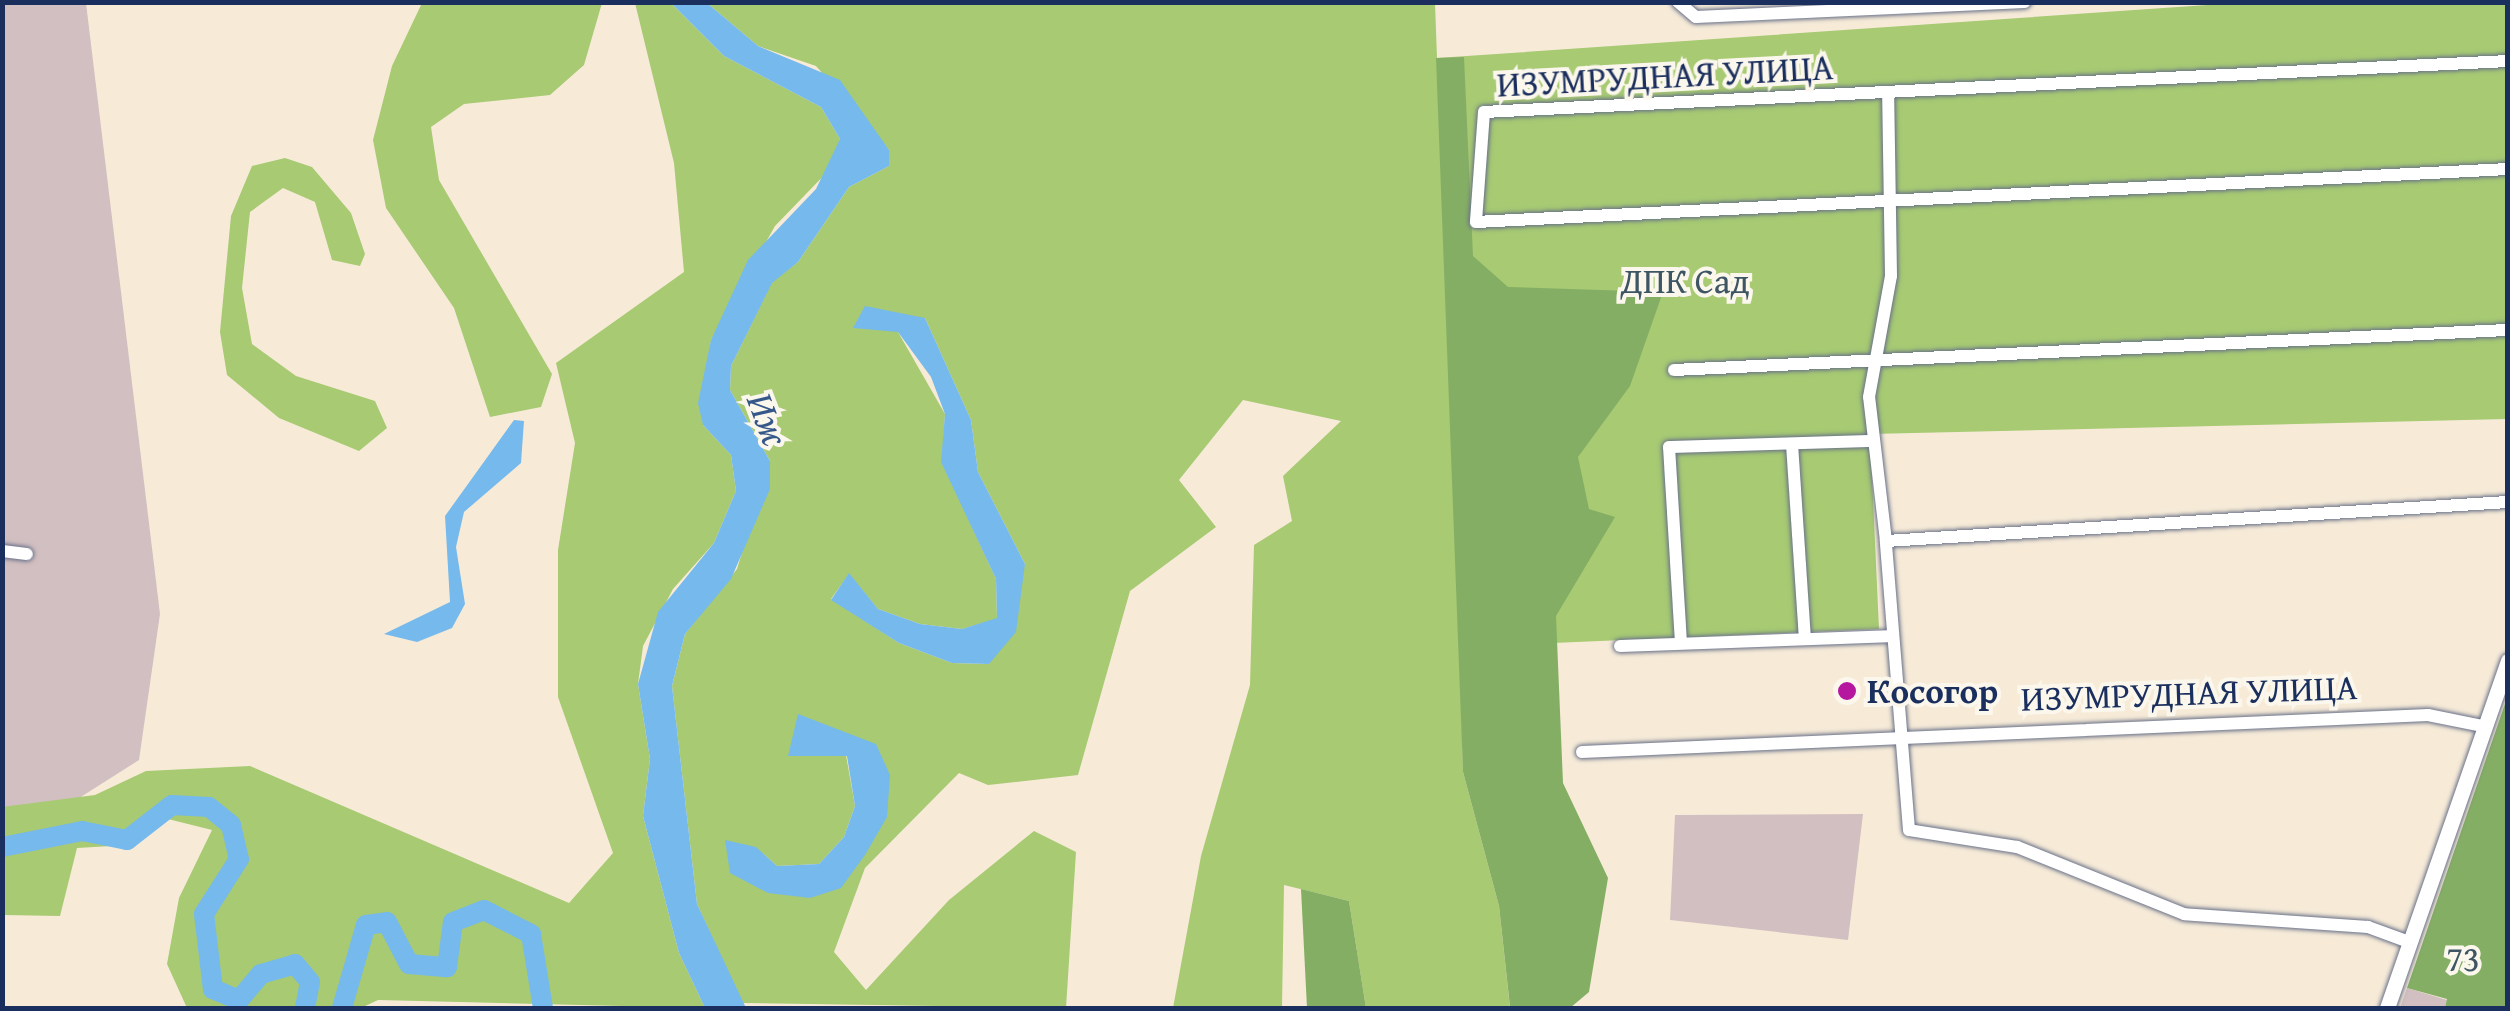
<!DOCTYPE html>
<meta charset="utf-8">
<style>
body{margin:0}
#map{position:relative;width:2510px;height:1011px;overflow:hidden;background:#f7ebd8;font-family:"Gentium Book Plus",serif}
div>[style]{position:absolute}
.industrial>*{inset:0;background:#d2bfc1}
.green>*{inset:0;background:#a7ca73}
.forest>*{inset:0;background:#85ae65}
.water>*{inset:0;background:#76b9ec}
.river>*{height:20px;margin:-10px;padding:0 10px;transform-origin:10px;border-radius:10px;background:#76b9ec}
.roads{filter:drop-shadow(0 0 2px #687189) drop-shadow(0 0 2px #687189)}
.minor>*{height:12px;margin:-6px;padding:0 6px;transform-origin:6px;border-radius:6px;background:#fff}
.tertiary>*{height:15px;margin:-7.5px;padding:0 7.5px;transform-origin:7.5px;border-radius:7.5px;background:#fff}
.dots>*{width:28px;height:28px;translate:-50% -50%;box-sizing:border-box;border:5px solid #fbf7ec;border-radius:50%}
span{translate:-50% -50%;white-space:nowrap;text-align:center;line-height:1.15;-webkit-text-stroke:8px #fbf7ec;paint-order:stroke}
.street-label{font-size:35px;color:#1b2f5e}
.park-label{font-size:35px;color:#3e5663}
.poi-label{font-size:35px;color:#1b2f5e;font-weight:700}
.left{translate:0 -50%;text-align:left}
.water-label{font-size:38px;color:#365889;font-style:italic}
.frame{position:absolute;inset:0;border:5px solid #1b2f5e;pointer-events:none}
</style>
<div id="map">
<div class="industrial">
<div style="clip-path:polygon(2px 3px,86px 3px,160px 614px,139px 760px,65px 807px,3px 809px)"></div>
<div style="clip-path:polygon(1863px 814px,1848px 940px,1670px 920px,1675px 815px)"></div>
<div style="clip-path:polygon(2407px 988px,2447px 1000px,2445px 1008px,2400px 1008px)"></div>
</div>
<div class="green">
<div style="clip-path:polygon(evenodd,2251px 2px,2507px 3px,2507px 419px,1870px 434px,1879px 629px,1460px 647px,1463px 772px,1499px 906px,1510px 1008px,1366px 1008px,1349px 901px,1284px 885px,1282px 1008px,1173px 1008px,1201px 856px,1250px 685px,1254px 545px,1292px 521px,1283px 476px,1341px 421px,1243px 400px,1179px 480px,1216px 527px,1130px 591px,1078px 775px,988px 785px,959px 773px,865px 868px,834px 952px,866px 990px,949px 900px,1034px 831px,1076px 852px,1066px 1008px,742px 1003px,697px 904px,672px 686px,685px 634px,737px 569px,770px 461px,730px 390px,731px 366px,772px 282px,798px 262px,849px 187px,889px 166px,889px 150px,816px 66px,758px 46px,707px 3px,1435px 3px,1437px 58px,2251px 2px,925px 318px,971px 420px,978px 472px,1025px 564px,989px 664px,952px 663px,899px 643px,831px 599px,849px 574px,878px 609px,920px 624px,962px 629px,997px 619px,996px 579px,942px 462px,945px 414px,898px 332px,925px 318px,2251px 2px,846px 755px,887px 816px,810px 898px,756px 847px,777px 866px,819px 864px,844px 837px,855px 806px,846px 755px)"></div>
<div style="clip-path:polygon(422px 3px,602px 3px,584px 65px,550px 95px,464px 104px,431px 127px,439px 180px,552px 374px,541px 407px,490px 417px,454px 308px,386px 208px,373px 140px,392px 66px)"></div>
<div style="clip-path:polygon(635px 3px,671px 3px,724px 56px,821px 107px,840px 139px,834px 165px,775px 226px,711px 340px,703px 425px,731px 455px,736px 491px,714px 543px,673px 589px,643px 646px,638px 684px,650px 759px,643px 816px,679px 953px,705px 1008px,378px 1000px,361px 1008px,187px 1008px,167px 964px,179px 898px,212px 830px,164px 818px,129px 845px,77px 848px,60px 916px,3px 915px,2px 807px,95px 795px,146px 771px,250px 766px,569px 903px,613px 853px,558px 697px,558px 550px,575px 443px,556px 363px,684px 272px,674px 163px)"></div>
<div style="clip-path:polygon(285px 158px,312px 167px,351px 213px,365px 254px,360px 266px,332px 260px,315px 202px,283px 188px,250px 212px,242px 288px,252px 344px,296px 376px,375px 401px,387px 428px,359px 451px,279px 418px,227px 375px,220px 332px,231px 216px,252px 166px)"></div>
</div>
<div class="forest">
<div style="clip-path:polygon(1464px 57px,1473px 256px,1508px 287px,1663px 292px,1630px 386px,1578px 457px,1589px 509px,1615px 517px,1556px 616px,1563px 783px,1608px 878px,1589px 992px,1570px 1008px,1385px 1008px,1510px 1007px,1499px 906px,1463px 772px,1436px 58px)"></div>
<div style="clip-path:polygon(2507px 698px,2507px 1008px,2445px 1008px,2447px 999px,2407px 988px)"></div>
<div style="clip-path:polygon(1301px 889px,1349px 901px,1366px 1008px,1307px 1008px)"></div>
</div>
<div class="water">
<div style="clip-path:polygon(671px 3px,707px 3px,758px 46px,840px 80px,889px 150px,889px 166px,849px 187px,798px 262px,772px 283px,731px 366px,730px 390px,770px 461px,770px 489px,731px 579px,685px 634px,672px 686px,697px 904px,746px 1008px,705px 1008px,679px 953px,643px 816px,650px 759px,638px 684px,658px 612px,714px 543px,736px 491px,731px 455px,703px 425px,698px 403px,711px 340px,748px 260px,816px 189px,840px 139px,821px 107px,724px 56px)"></div>
<div style="clip-path:polygon(865px 306px,925px 318px,971px 420px,978px 472px,1025px 564px,1016px 632px,989px 664px,952px 663px,899px 643px,831px 600px,849px 573px,878px 609px,920px 624px,962px 629px,997px 618px,996px 579px,941px 462px,945px 414px,931px 377px,898px 332px,853px 328px)"></div>
<div style="clip-path:polygon(514px 420px,524px 421px,521px 463px,464px 512px,456px 547px,465px 604px,452px 628px,417px 642px,384px 634px,450px 602px,445px 516px)"></div>
<div style="clip-path:polygon(798px 714px,876px 744px,890px 775px,887px 817px,865px 855px,841px 888px,810px 898px,768px 893px,730px 873px,725px 840px,756px 847px,777px 866px,819px 864px,844px 837px,855px 806px,847px 756px,788px 756px)"></div>
</div>
<div class="river">
<div style="left:2px;top:847px;width:82px;rotate:-11.3deg"></div>
<div style="left:82px;top:831px;width:46px;rotate:11.3deg"></div>
<div style="left:127px;top:840px;width:57px;rotate:-37.9deg"></div>
<div style="left:172px;top:805px;width:37px;rotate:3deg"></div>
<div style="left:209px;top:807px;width:28px;rotate:39deg"></div>
<div style="left:231px;top:825px;width:35px;rotate:77deg"></div>
<div style="left:239px;top:859px;width:65px;rotate:122.5deg"></div>
<div style="left:204px;top:914px;width:76px;rotate:83.2deg"></div>
<div style="left:213px;top:989px;width:28px;rotate:23deg"></div>
<div style="left:239px;top:1000px;width:34px;rotate:-50deg"></div>
<div style="left:261px;top:974px;width:35px;rotate:-16deg"></div>
<div style="left:295px;top:964px;width:23px;rotate:50deg"></div>
<div style="left:310px;top:982px;width:26px;rotate:101deg"></div>
<div style="left:342px;top:1008px;width:86px;rotate:-73.9deg"></div>
<div style="left:366px;top:925px;width:21px;rotate:-8deg"></div>
<div style="left:387px;top:922px;width:47px;rotate:62.4deg"></div>
<div style="left:409px;top:964px;width:38px;rotate:5deg"></div>
<div style="left:447px;top:967px;width:45px;rotate:-82.4deg"></div>
<div style="left:453px;top:922px;width:33px;rotate:-21deg"></div>
<div style="left:484px;top:910px;width:53px;rotate:27.1deg"></div>
<div style="left:531px;top:934px;width:75px;rotate:80.8deg"></div>
</div>
<div class="roads">
<div class="minor">
<div style="left:1678px;top:2px;width:23px;rotate:40deg"></div>
<div style="left:1696px;top:17px;width:329px;rotate:-2.6deg"></div>
<div style="left:2508px;top:61px;width:1025px;rotate:177.15deg"></div>
<div style="left:1484px;top:112px;width:110px;rotate:94.2deg"></div>
<div style="left:1476px;top:222px;width:1033px;rotate:-2.94deg"></div>
<div style="left:1674px;top:370px;width:835px;rotate:-2.75deg"></div>
<div style="left:1792px;top:444px;width:195px;rotate:86.2deg"></div>
<div style="left:1886px;top:541px;width:145px;rotate:-96.7deg"></div>
<div style="left:1869px;top:397px;width:123px;rotate:-79.7deg"></div>
<div style="left:1891px;top:276px;width:183px;rotate:-90.9deg"></div>
<div style="left:2px;top:551px;width:25px;rotate:7deg"></div>
<div style="left:1681px;top:643px;width:196px;rotate:-93.5deg"></div>
<div style="left:1669px;top:447px;width:202px;rotate:-1.7deg"></div>
<div style="left:1620px;top:646px;width:269px;rotate:-2.1deg"></div>
<div style="left:1582px;top:752px;width:847px;rotate:-2.5deg"></div>
<div style="left:2428px;top:715px;width:55px;rotate:11.5deg"></div>
<div style="left:2409px;top:942px;width:44px;rotate:-159.9deg"></div>
<div style="left:2368px;top:927px;width:184px;rotate:-176deg"></div>
<div style="left:2184px;top:914px;width:180px;rotate:-158.1deg"></div>
<div style="left:2017px;top:847px;width:109px;rotate:-171.1deg"></div>
<div style="left:1909px;top:830px;width:290px;rotate:-94.6deg"></div>
<div style="left:1886px;top:541px;width:623px;rotate:-3.59deg"></div>
</div>
<div class="tertiary">
<div style="left:2387px;top:1008px;width:368px;rotate:-70.8deg"></div>
</div>
</div>
<div class="dots">
<div style="left:1847px;top:691px;background:#b5179e"></div>
</div>
<div class="street-label">
<span style="left:1665px;top:76px;rotate:-3deg">ИЗУМРУДНАЯ УЛИЦА</span>
<span style="left:2189px;top:693px;rotate:-2deg">ИЗУМРУДНАЯ УЛИЦА</span>
</div>
<div class="park-label">
<span style="left:1685px;top:281px">ДПК Сад</span>
<span style="left:2463px;top:959px">73</span>
</div>
<div class="poi-label">
<span class="left" style="left:1867px;top:691px">Косогор</span>
</div>
<div class="water-label">
<span style="left:768px;top:419px;rotate:69deg">Иж</span>
</div>
<div class="frame"></div>
</div>
